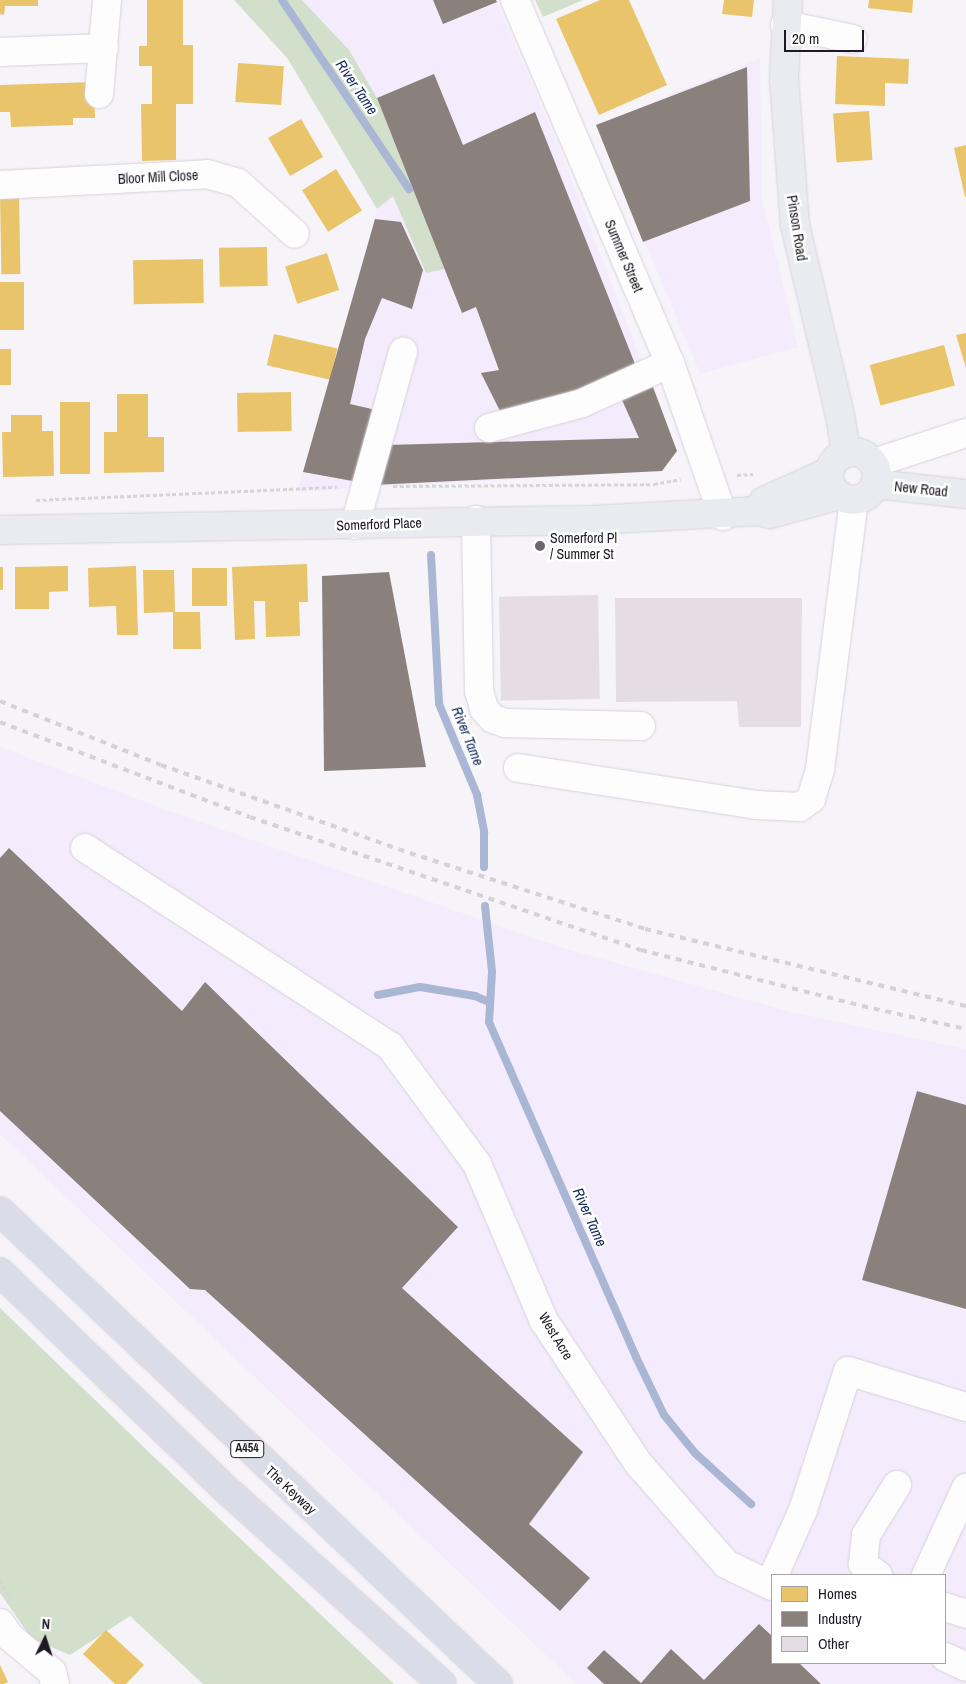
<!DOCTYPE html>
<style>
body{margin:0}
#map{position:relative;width:966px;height:1684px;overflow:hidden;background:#f7f4f9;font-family:"Archivo Narrow",sans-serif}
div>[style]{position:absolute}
.built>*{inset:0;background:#f4ecfc}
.green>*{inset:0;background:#d2dfcb}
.homes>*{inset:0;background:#e9c46a;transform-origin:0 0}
.industry>*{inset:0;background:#8a817c}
.stream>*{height:8px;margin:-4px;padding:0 4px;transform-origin:4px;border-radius:4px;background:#a9b7d5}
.building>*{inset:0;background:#e6dce3;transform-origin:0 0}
.path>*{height:3px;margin-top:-1.5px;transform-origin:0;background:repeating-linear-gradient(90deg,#d5d4d6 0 4px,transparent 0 6.5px)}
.roads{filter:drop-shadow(0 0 1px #d6d1da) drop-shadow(0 0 1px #d6d1da)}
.minor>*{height:28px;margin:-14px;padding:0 14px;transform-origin:14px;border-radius:14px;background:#fefdfe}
.major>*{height:28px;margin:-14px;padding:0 14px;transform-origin:14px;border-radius:14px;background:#e9ebf1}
.major>.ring{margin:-14px;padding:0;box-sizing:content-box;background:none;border:28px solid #e9ebf1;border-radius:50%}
.highway>*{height:28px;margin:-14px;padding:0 14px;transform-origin:14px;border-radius:14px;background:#dadde8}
.rail>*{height:4px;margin-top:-2px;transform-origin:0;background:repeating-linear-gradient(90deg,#d3d2d4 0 6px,transparent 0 12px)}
.dots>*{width:14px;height:14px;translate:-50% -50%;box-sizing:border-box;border:2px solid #fff;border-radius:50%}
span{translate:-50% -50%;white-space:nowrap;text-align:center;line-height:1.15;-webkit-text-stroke:5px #fff;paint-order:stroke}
.shield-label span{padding:1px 4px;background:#fff;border:1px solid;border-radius:4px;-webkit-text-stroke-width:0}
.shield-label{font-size:12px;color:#1f1925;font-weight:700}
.street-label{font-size:14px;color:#1f1925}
.poi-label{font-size:14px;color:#1f1925}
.left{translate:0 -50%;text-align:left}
.water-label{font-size:15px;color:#142c5e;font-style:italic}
.legend{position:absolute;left:771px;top:1574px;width:175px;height:90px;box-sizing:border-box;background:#fff;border:1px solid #a5a3a8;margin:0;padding:6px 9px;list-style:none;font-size:15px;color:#1f1925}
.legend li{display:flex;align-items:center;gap:10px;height:25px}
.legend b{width:25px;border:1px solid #a5a3a8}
.north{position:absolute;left:20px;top:1614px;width:50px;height:50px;-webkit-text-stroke:4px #fff;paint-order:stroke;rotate:4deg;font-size:14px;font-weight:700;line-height:20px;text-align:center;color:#1f1925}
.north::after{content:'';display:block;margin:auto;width:18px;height:22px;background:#1f1925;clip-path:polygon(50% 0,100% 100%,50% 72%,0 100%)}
.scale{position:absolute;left:784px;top:30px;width:80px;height:22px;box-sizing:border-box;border:2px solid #1f1925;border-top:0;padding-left:6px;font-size:15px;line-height:18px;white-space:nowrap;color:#1f1925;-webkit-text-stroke:4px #fff;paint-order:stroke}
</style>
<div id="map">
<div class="built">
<div style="clip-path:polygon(302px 0,496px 0,561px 152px,676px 451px,662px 471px,297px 492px,377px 209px,393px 196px,426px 273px,444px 268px,349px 50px)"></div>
<div style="clip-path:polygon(760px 58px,762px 198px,798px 347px,700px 374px,596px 125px)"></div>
<div style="clip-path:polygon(evenodd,0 747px,175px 813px,560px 947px,791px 1012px,966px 1049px,966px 1684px,576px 1684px,0 1134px,0 747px,772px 1575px,945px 1575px,945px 1663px,772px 1663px,772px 1575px)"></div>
</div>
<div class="green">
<div style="clip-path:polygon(234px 0,302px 0,349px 50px,377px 98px,445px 269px,426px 273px,393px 196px,377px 209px,288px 59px)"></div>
<div style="clip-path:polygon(535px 0,583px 0,543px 17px)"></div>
<div style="clip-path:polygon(0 1308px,154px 1457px,394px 1684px,203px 1684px,130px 1616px,70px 1655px,32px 1639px,0 1593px)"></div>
</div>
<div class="homes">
<div style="clip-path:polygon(0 0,38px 0,38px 6px,5px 6px,4px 15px,0 14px)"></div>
<div style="clip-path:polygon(147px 0,183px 0,183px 45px,193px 45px,193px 104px,176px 104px,176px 160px,142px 161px,141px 104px,152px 104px,152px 66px,139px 66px,139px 46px,147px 46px)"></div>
<div style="clip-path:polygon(600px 0,629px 0,667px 85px,599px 115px,556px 19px)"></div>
<div style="clip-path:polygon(724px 0,754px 0,752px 17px,722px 14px)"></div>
<div style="clip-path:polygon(869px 0,913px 0,912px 13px,868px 8px)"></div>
<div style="clip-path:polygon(837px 56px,909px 59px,908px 84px,885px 83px,885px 106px,835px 104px)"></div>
<div style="left:238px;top:63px;width:46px;height:39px;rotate:4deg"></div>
<div style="clip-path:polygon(94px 82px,95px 118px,73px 118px,73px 125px,11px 127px,10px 112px,0 112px,0 85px)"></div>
<div style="left:869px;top:111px;width:49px;height:36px;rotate:86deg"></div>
<div style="left:301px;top:119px;width:44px;height:38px;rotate:60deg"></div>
<div style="clip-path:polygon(966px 145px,966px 197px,965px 197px,954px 148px)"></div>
<div style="left:336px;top:169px;width:49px;height:40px;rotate:58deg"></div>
<div style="left:19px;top:194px;width:80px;height:19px;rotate:89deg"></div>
<div style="left:267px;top:247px;width:39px;height:48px;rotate:89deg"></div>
<div style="left:327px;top:253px;width:39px;height:44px;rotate:72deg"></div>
<div style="left:203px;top:259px;width:44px;height:70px;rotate:89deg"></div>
<div style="left:0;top:282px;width:24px;height:48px"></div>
<div style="clip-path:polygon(966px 333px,966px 368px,956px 335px)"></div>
<div style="left:274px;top:334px;width:65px;height:32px;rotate:13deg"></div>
<div style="left:944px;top:345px;width:42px;height:77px;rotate:75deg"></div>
<div style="left:0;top:349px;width:11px;height:36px"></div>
<div style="left:291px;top:392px;width:39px;height:54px;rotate:89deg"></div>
<div style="clip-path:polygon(117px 394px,148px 394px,148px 437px,164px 437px,164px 472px,104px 473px,104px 432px,117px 432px)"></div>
<div style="left:60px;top:402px;width:30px;height:72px"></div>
<div style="clip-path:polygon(11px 415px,42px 415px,42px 431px,53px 431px,54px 476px,3px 477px,2px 432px,11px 432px)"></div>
<div style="clip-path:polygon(307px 564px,308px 602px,299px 602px,300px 636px,266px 637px,265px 601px,254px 601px,255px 639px,235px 640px,232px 567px)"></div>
<div style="clip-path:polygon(68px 566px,68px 591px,49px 592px,49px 609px,15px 609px,15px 567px)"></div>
<div style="clip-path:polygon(136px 566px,138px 635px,117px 635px,116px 606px,89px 607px,88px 568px)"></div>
<div style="left:0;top:567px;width:3px;height:23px"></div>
<div style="left:227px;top:568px;width:38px;height:35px;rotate:90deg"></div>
<div style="clip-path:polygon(143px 570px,174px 570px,175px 612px,200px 612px,201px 649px,173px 649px,173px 612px,144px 613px)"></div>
<div style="clip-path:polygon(106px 1630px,144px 1665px,126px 1684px,115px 1684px,83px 1654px)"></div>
<div style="clip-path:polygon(0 1665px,8px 1682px,4px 1684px,0 1684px)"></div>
</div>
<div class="industry">
<div style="clip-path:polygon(433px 0,496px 0,497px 2px,443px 24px)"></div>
<div style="clip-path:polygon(747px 67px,750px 201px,643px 242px,596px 125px)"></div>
<div style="clip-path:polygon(434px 74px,463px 145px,535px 112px,641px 379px,510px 431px,481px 373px,499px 370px,476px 307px,462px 313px,377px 98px)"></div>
<div style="clip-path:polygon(375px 219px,401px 222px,423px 270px,412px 309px,382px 298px,365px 339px,350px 404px,376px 410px,358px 482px,303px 472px)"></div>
<div style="clip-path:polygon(653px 387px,677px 451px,662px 471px,373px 485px,387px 445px,639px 438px,622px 400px)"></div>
<div style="clip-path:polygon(389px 572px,426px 767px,324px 771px,322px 576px)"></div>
<div style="clip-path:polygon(9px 848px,182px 1011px,205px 982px,458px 1227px,402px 1288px,583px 1452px,529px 1524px,590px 1578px,560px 1611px,205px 1290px,190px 1289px,0 1111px,0 858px)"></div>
<div style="clip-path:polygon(917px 1091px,966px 1105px,966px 1309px,862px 1280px)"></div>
<div style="clip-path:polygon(759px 1624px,772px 1636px,772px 1663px,799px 1663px,821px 1684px,604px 1684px,587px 1668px,604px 1650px,641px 1683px,671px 1649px,704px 1680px)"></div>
</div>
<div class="stream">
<div style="left:282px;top:0;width:228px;rotate:56.1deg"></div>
<div style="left:431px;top:555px;width:149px;rotate:86.9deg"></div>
<div style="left:439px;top:704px;width:99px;rotate:67.3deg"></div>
<div style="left:477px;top:795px;width:38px;rotate:79deg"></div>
<div style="left:484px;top:832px;width:35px;rotate:90deg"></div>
<div style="left:485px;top:906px;width:66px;rotate:83.9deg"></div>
<div style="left:492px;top:972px;width:50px;rotate:93.4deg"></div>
<div style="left:489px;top:1022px;width:366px;rotate:66.3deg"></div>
<div style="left:636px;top:1357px;width:64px;rotate:64.2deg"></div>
<div style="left:664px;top:1415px;width:49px;rotate:50.8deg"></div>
<div style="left:695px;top:1453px;width:76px;rotate:42.3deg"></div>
<div style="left:378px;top:995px;width:43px;rotate:-10.8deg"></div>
<div style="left:420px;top:987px;width:56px;rotate:9.3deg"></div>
<div style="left:475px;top:996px;width:15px;rotate:23deg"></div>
</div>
<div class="building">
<div style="left:598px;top:595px;width:104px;height:99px;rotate:89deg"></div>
<div style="clip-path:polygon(615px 598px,802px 598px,801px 727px,739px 727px,737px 701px,616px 702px)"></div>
</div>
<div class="path">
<div style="left:737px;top:475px;width:16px;rotate:-4deg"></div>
<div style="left:393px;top:486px;width:261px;rotate:-0.4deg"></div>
<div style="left:654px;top:484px;width:27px;rotate:-10deg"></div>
<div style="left:36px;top:500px;width:301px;rotate:-2.5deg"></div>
<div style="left:0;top:1580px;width:21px;rotate:61deg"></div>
</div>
<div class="roads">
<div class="minor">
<div style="left:515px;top:0;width:395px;rotate:66.9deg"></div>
<div style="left:670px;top:363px;width:162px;rotate:70.9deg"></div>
<div style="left:785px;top:25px;width:69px;rotate:11.6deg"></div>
<div style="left:0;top:52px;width:104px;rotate:-2.2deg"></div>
<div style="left:99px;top:94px;width:94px;rotate:-85.1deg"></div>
<div style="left:0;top:185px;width:207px;rotate:-3deg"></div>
<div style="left:207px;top:174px;width:32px;rotate:16deg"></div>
<div style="left:238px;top:183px;width:76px;rotate:41.8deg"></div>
<div style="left:489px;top:428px;width:96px;rotate:-15deg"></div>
<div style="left:582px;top:403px;width:97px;rotate:-24.4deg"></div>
<div style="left:874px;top:463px;width:97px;rotate:-18.1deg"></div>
<div style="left:476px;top:520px;width:171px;rotate:89deg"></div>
<div style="left:479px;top:691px;width:19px;rotate:74deg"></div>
<div style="left:484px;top:709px;width:13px;rotate:48deg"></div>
<div style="left:493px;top:719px;width:13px;rotate:18deg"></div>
<div style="left:505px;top:723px;width:136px;rotate:1.3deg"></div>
<div style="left:355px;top:525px;width:180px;rotate:-74.5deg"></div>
<div style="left:518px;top:768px;width:242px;rotate:8.8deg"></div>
<div style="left:757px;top:805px;width:43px;rotate:2.7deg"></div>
<div style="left:800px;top:807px;width:14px;rotate:-36deg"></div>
<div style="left:811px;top:799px;width:31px;rotate:-73deg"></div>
<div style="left:820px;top:769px;width:271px;rotate:-82.8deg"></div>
<div style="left:85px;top:848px;width:364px;rotate:33deg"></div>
<div style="left:390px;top:1046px;width:147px;rotate:53.6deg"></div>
<div style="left:477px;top:1164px;width:171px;rotate:66.9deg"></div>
<div style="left:544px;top:1321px;width:170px;rotate:56.5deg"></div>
<div style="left:638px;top:1463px;width:134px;rotate:48.9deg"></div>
<div style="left:726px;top:1564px;width:51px;rotate:25.6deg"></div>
<div style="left:774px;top:1575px;width:71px;rotate:-66deg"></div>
<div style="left:803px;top:1510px;width:146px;rotate:-72.1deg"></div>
<div style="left:848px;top:1371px;width:123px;rotate:17deg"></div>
<div style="left:878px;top:1575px;width:19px;rotate:-144deg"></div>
<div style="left:863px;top:1564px;width:29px;rotate:-84deg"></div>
<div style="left:866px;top:1535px;width:59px;rotate:-58.2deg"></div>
<div style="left:926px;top:1575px;width:96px;rotate:-65.3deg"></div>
<div style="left:945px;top:1607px;width:22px;rotate:18deg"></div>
<div style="left:0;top:1623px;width:17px;rotate:54deg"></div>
<div style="left:10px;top:1637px;width:55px;rotate:39.8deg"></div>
<div style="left:52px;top:1672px;width:12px;rotate:76deg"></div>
<div style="left:945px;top:1657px;width:23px;rotate:25deg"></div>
</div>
<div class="major">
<div style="left:788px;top:0;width:79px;rotate:92.9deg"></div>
<div style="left:784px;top:79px;width:146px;rotate:85.7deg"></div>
<div style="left:795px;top:225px;width:195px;rotate:76.7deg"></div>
<div style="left:840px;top:415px;width:37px;rotate:81deg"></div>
<div class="ring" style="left:829px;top:452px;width:20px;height:20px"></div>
<div style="left:875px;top:484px;width:92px;rotate:6.3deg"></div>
<div style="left:761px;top:506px;width:6px;rotate:-59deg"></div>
<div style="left:764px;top:501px;width:71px;rotate:-24deg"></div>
<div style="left:0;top:530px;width:593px;rotate:-0.97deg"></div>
<div style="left:593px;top:520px;width:165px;rotate:-3.1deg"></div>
<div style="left:758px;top:511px;width:12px;rotate:14deg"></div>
<div style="left:770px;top:514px;width:72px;rotate:-15.4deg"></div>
</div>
<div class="highway">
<div style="left:0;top:1211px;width:687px;rotate:43.53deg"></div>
<div style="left:0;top:1272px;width:319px;rotate:43.9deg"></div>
<div style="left:230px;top:1493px;width:285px;rotate:42deg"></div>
</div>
</div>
<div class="rail">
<div style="left:0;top:701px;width:173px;rotate:21.7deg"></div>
<div style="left:161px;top:765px;width:264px;rotate:19.5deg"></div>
<div style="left:410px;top:853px;width:247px;rotate:17.9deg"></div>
<div style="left:645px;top:929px;width:330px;rotate:13.5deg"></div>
<div style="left:0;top:722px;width:267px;rotate:20.8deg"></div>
<div style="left:250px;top:817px;width:413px;rotate:18.8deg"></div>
<div style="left:641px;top:950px;width:228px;rotate:14.2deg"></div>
<div style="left:862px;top:1006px;width:107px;rotate:12.5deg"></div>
</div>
<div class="dots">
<div style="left:540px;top:546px;background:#6b666f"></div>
</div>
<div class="shield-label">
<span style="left:247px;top:1449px">A454</span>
</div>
<div class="street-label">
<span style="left:158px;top:177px;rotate:-3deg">Bloor Mill Close</span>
<span style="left:797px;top:228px;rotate:81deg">Pinson Road</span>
<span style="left:624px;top:256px;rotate:67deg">Summer Street</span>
<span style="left:921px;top:489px;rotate:6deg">New Road</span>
<span style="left:379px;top:524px;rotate:-2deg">Somerford Place</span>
<span style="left:556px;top:1336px;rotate:59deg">West Acre</span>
<span style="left:291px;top:1490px;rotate:43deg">The Keyway</span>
</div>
<div class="poi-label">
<span class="left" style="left:550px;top:546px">Somerford Pl<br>/ Summer St</span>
</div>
<div class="water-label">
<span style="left:357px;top:87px;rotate:56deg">River Tame</span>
<span style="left:468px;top:736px;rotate:68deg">River Tame</span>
<span style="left:590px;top:1217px;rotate:66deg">River Tame</span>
</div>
<ul class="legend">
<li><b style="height:14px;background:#e9c46a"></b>Homes</li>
<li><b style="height:14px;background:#8a817c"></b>Industry</li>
<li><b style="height:14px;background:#e6dce3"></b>Other</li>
</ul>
<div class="north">N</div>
<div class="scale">20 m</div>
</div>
